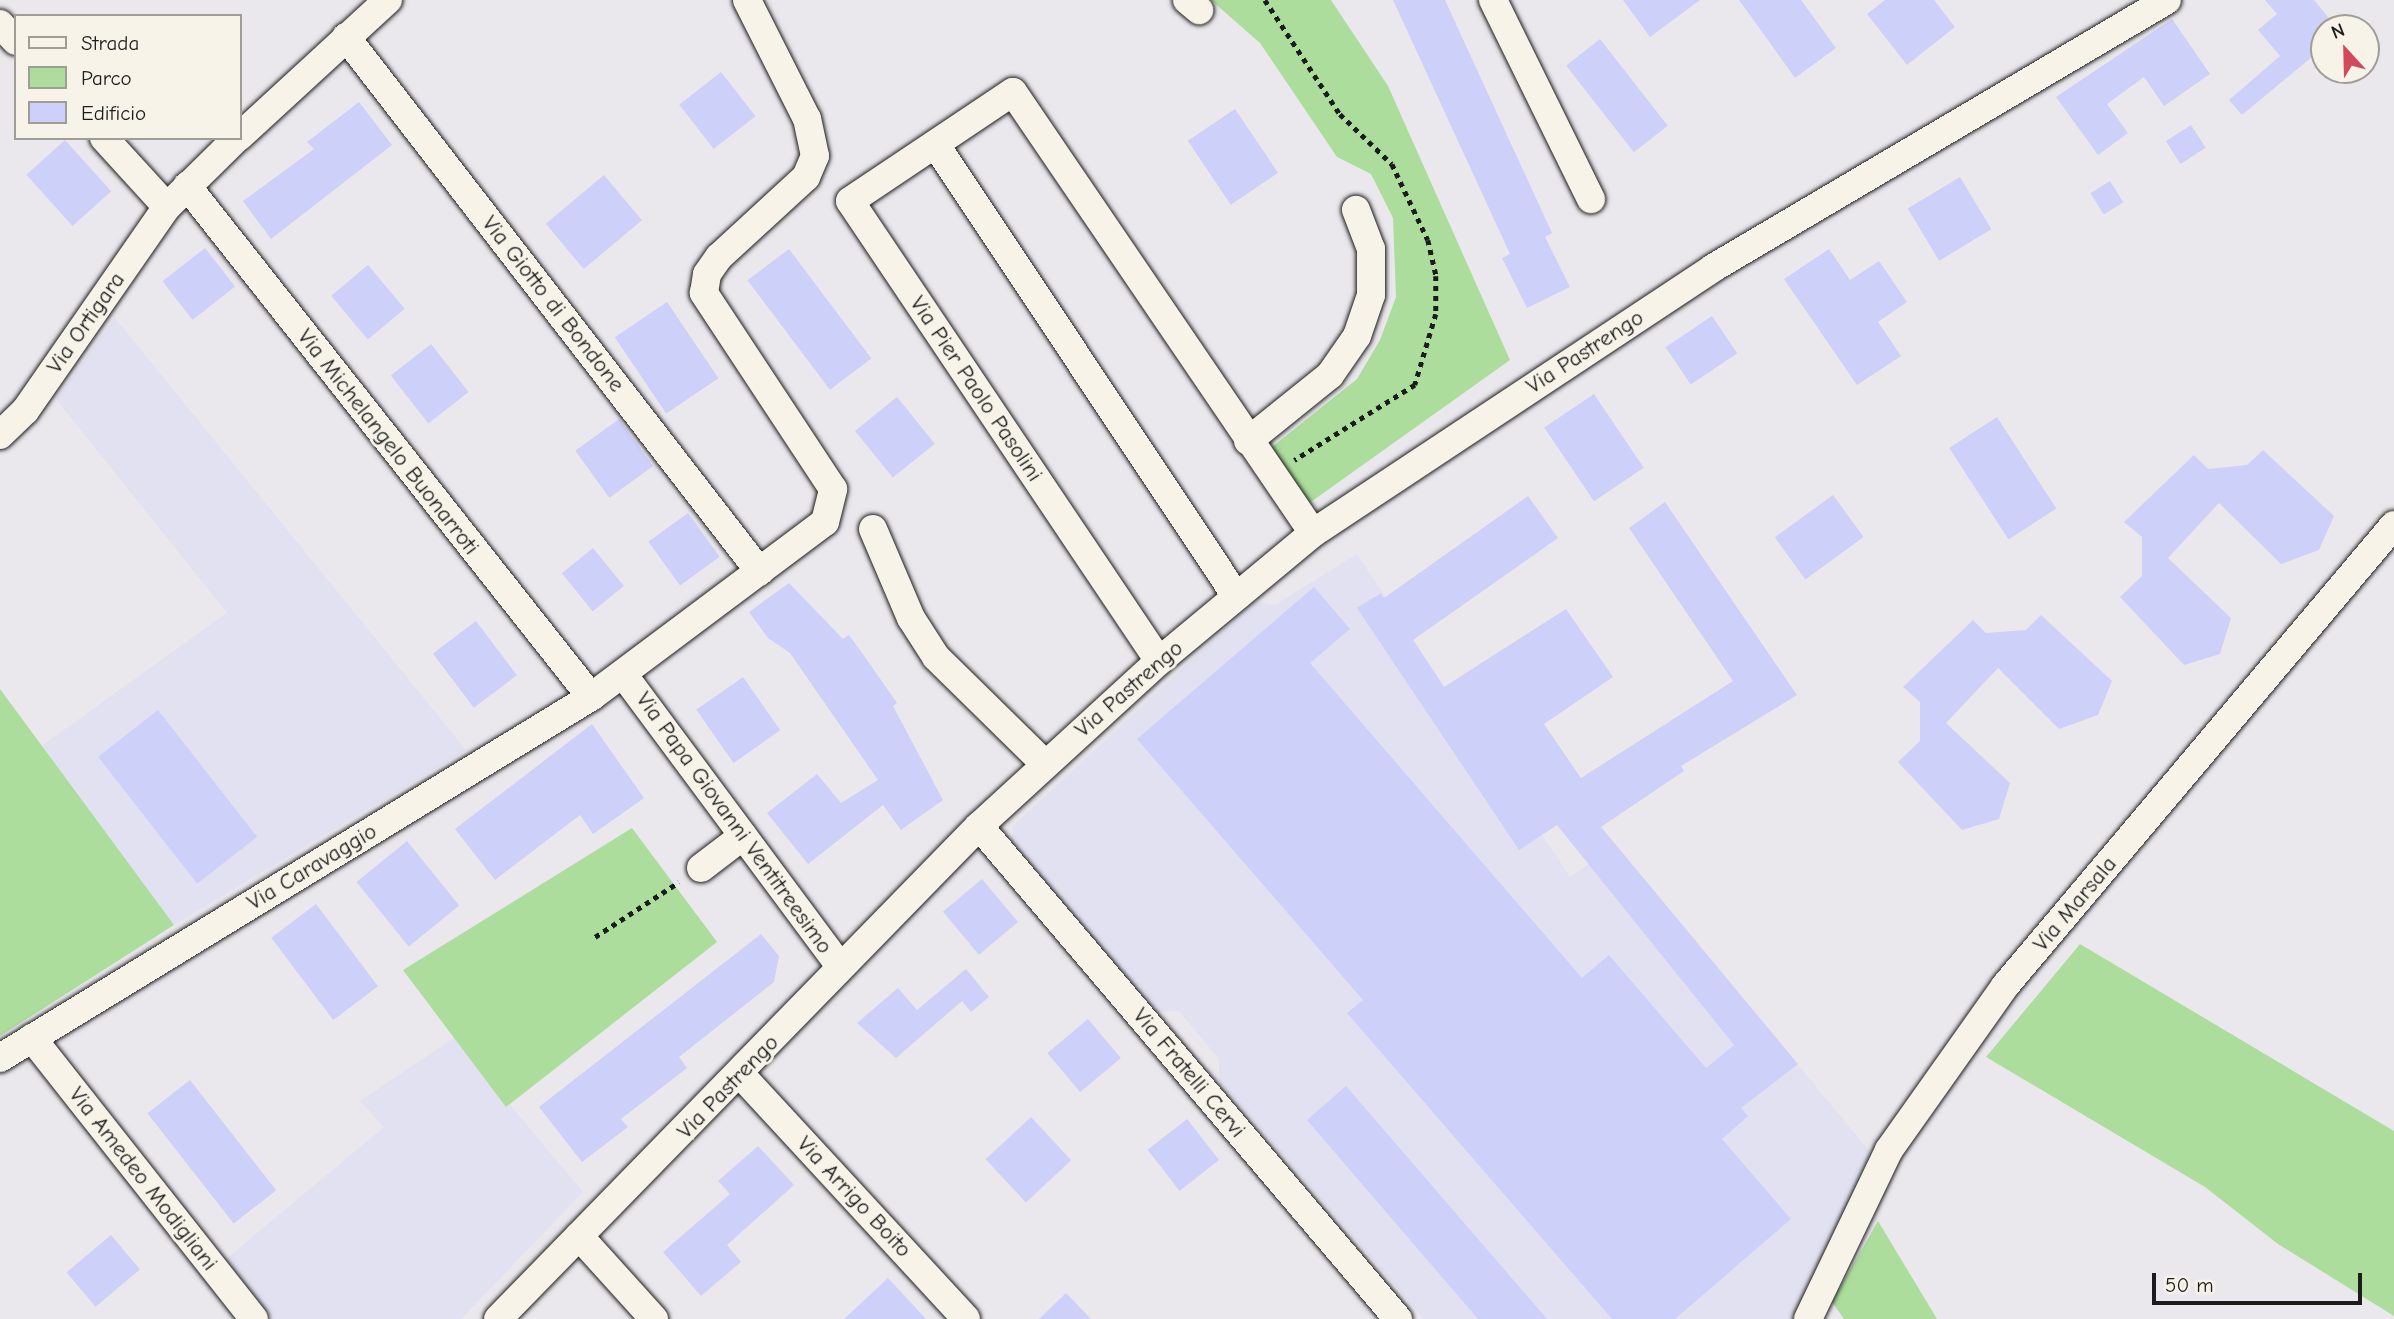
<!DOCTYPE html>
<style>
body{margin:0}
#map{position:relative;width:2394px;height:1319px;overflow:hidden;background:#eae8ed;font-family:"Comic Neue",sans-serif}
div>[style]{position:absolute}
.built>*{inset:0;background:#e1e1f1}
.green>*{inset:0;background:#acdd9d}
.building>*{inset:0;background:#cdd0f9;transform-origin:0 0}
.path>*{height:4.5px;margin-top:-2.25px;transform-origin:0;background:repeating-linear-gradient(90deg,#1c1c1c 0 5px,transparent 0 10px)}
.roads{filter:drop-shadow(0 0 2px #1c1c1c) drop-shadow(0 0 2px #1c1c1c)}
.minor>*{height:28px;margin:-14px;padding:0 14px;transform-origin:14px;border-radius:14px;background:#f7f3e8}
span{translate:-50% -50%;white-space:nowrap;text-align:center;line-height:1.15;-webkit-text-stroke:6px #f7f3e8;paint-order:stroke}
.street-label{font-size:23px;color:#1c1c1c}
.legend{position:absolute;left:14px;top:14px;width:228px;height:126px;box-sizing:border-box;background:#f7f3e8;border:2px solid #9f9d96;margin:0;padding:9px 12px;list-style:none;font-size:21px;color:#1c1c1c}
.legend li{display:flex;align-items:center;gap:14px;height:35px}
.legend b{width:35px;border:2px solid #9f9d96}
.north{position:absolute;left:2310px;top:14px;width:70px;height:70px;box-sizing:border-box;background:#f7f3e8;border:2px solid #9f9d96;border-radius:50%;rotate:338deg;font-size:19px;font-weight:700;line-height:28px;text-align:center;color:#1c1c1c}
.north::after{content:'';display:block;margin:auto;width:24px;height:32px;background:#d1495b;clip-path:polygon(50% 0,100% 100%,50% 72%,0 100%)}
.scale{position:absolute;left:2152px;top:1273px;width:210px;height:32px;box-sizing:border-box;border:4px solid #1c1c1c;border-top:0;padding-left:9px;font-size:21px;line-height:24px;white-space:nowrap;color:#1c1c1c;-webkit-text-stroke:5px #f7f3e8;paint-order:stroke}
</style>
<div id="map">
<div class="built">
<div style="clip-path:polygon(115px 318px,466px 750px,174px 925px,40px 747px,227px 613px,56px 399px)"></div>
<div style="clip-path:polygon(1357px 554px,1570px 877px,1616px 845px,1875px 1158px,1795px 1319px,1424px 1319px,1219px 1081px,1219px 1059px,1179px 1011px,1151px 1012px,1011px 849px,1013px 826px,1255px 601px,1275px 605px)"></div>
<div style="clip-path:polygon(454px 1038px,583px 1192px,461px 1319px,273px 1319px,226px 1259px,384px 1127px,360px 1101px)"></div>
</div>
<div class="green">
<div style="clip-path:polygon(1211px 0,1331px 0,1388px 86px,1510px 360px,1308px 504px,1272px 447px,1357px 379px,1380px 340px,1396px 297px,1393px 218px,1371px 174px,1337px 157px,1260px 43px)"></div>
<div style="clip-path:polygon(0 689px,174px 925px,0 1036px)"></div>
<div style="clip-path:polygon(632px 828px,717px 942px,506px 1107px,403px 970px)"></div>
<div style="clip-path:polygon(2080px 944px,2394px 1131px,2394px 1316px,2278px 1244px,2205px 1187px,1986px 1057px)"></div>
<div style="clip-path:polygon(1878px 1221px,1937px 1319px,1844px 1319px,1832px 1302px)"></div>
</div>
<div class="building">
<div style="clip-path:polygon(1393px 0,1445px 0,1552px 233px,1545px 237px,1570px 287px,1527px 308px,1502px 258px,1510px 254px)"></div>
<div style="clip-path:polygon(1623px 0,1700px 0,1650px 37px)"></div>
<div style="clip-path:polygon(1739px 0,1801px 0,1836px 48px,1795px 78px)"></div>
<div style="clip-path:polygon(1885px 0,1934px 0,1955px 27px,1907px 65px,1867px 14px)"></div>
<div style="clip-path:polygon(2265px 0,2314px 0,2337px 28px,2324px 28px,2324px 47px,2242px 115px,2229px 100px,2280px 56px,2258px 30px,2277px 14px)"></div>
<div style="clip-path:polygon(2172px 19px,2210px 74px,2164px 106px,2144px 77px,2107px 104px,2128px 133px,2098px 155px,2056px 97px)"></div>
<div style="left:1600px;top:39px;width:110px;height:43px;rotate:52deg"></div>
<div style="left:721px;top:72px;width:56px;height:53px;rotate:52deg"></div>
<div style="clip-path:polygon(359px 102px,392px 145px,271px 239px,243px 201px,314px 149px,307px 142px)"></div>
<div style="left:1235px;top:109px;width:77px;height:57px;rotate:56deg"></div>
<div style="left:2191px;top:125px;width:27px;height:30px;rotate:57deg"></div>
<div style="left:65px;top:140px;width:69px;height:52px;rotate:48deg"></div>
<div style="left:604px;top:175px;width:59px;height:76px;rotate:50deg"></div>
<div style="left:1960px;top:177px;width:61px;height:61px;rotate:59deg"></div>
<div style="left:2110px;top:181px;width:25px;height:23px;rotate:58deg"></div>
<div style="left:205px;top:248px;width:49px;height:54px;rotate:52deg"></div>
<div style="left:789px;top:249px;width:137px;height:52px;rotate:53deg"></div>
<div style="clip-path:polygon(1829px 249px,1850px 280px,1879px 261px,1907px 302px,1878px 322px,1901px 356px,1857px 385px,1784px 279px)"></div>
<div style="left:368px;top:265px;width:57px;height:48px;rotate:50deg"></div>
<div style="left:667px;top:302px;width:92px;height:63px;rotate:56deg"></div>
<div style="left:1712px;top:316px;width:45px;height:56px;rotate:56deg"></div>
<div style="left:431px;top:344px;width:61px;height:51px;rotate:52deg"></div>
<div style="left:1594px;top:394px;width:89px;height:60px;rotate:56deg"></div>
<div style="left:897px;top:397px;width:60px;height:54px;rotate:51deg"></div>
<div style="left:1997px;top:417px;width:109px;height:57px;rotate:57deg"></div>
<div style="left:619px;top:419px;width:58px;height:54px;rotate:54deg"></div>
<div style="clip-path:polygon(2263px 450px,2334px 516px,2319px 550px,2281px 564px,2219px 503px,2168px 558px,2231px 618px,2220px 654px,2184px 665px,2120px 597px,2142px 576px,2142px 537px,2124px 522px,2194px 455px,2208px 469px,2247px 465px)"></div>
<div style="left:1833px;top:495px;width:52px;height:72px;rotate:54deg"></div>
<div style="clip-path:polygon(1528px 496px,1558px 538px,1413px 640px,1444px 687px,1566px 609px,1613px 677px,1544px 724px,1581px 778px,1733px 681px,1629px 528px,1665px 502px,1797px 695px,1681px 766px,1684px 771px,1601px 827px,1798px 1064px,1741px 1108px,1748px 1116px,1722px 1139px,1791px 1219px,1675px 1319px,1612px 1319px,1347px 1013px,1363px 1000px,1137px 739px,1314px 587px,1350px 629px,1310px 663px,1582px 978px,1609px 955px,1706px 1068px,1734px 1045px,1557px 825px,1519px 850px,1357px 608px,1381px 593px,1384px 598px)"></div>
<div style="left:688px;top:513px;width:54px;height:49px;rotate:54deg"></div>
<div style="left:593px;top:548px;width:49px;height:40px;rotate:51deg"></div>
<div style="clip-path:polygon(789px 583px,843px 639px,849px 635px,867px 660px,897px 703px,893px 706px,943px 800px,901px 830px,883px 805px,808px 864px,767px 813px,817px 774px,841px 803px,878px 780px,790px 653px,768px 638px,749px 612px)"></div>
<div style="clip-path:polygon(2041px 615px,2112px 681px,2098px 715px,2059px 729px,1998px 668px,1946px 723px,2010px 783px,1999px 819px,1962px 830px,1898px 762px,1920px 741px,1920px 702px,1903px 687px,1973px 620px,1986px 633px,2026px 630px)"></div>
<div style="left:476px;top:621px;width:68px;height:54px;rotate:53deg"></div>
<div style="left:743px;top:677px;width:65px;height:57px;rotate:55deg"></div>
<div style="left:158px;top:710px;width:161px;height:76px;rotate:52deg"></div>
<div style="clip-path:polygon(592px 724px,644px 798px,593px 834px,580px 815px,495px 880px,455px 829px)"></div>
<div style="left:407px;top:841px;width:83px;height:65px;rotate:51deg"></div>
<div style="left:982px;top:879px;width:56px;height:51px;rotate:50deg"></div>
<div style="left:316px;top:904px;width:103px;height:56px;rotate:53deg"></div>
<div style="clip-path:polygon(761px 934px,779px 956px,774px 982px,679px 1057px,687px 1068px,621px 1119px,628px 1127px,582px 1162px,539px 1107px)"></div>
<div style="clip-path:polygon(966px 969px,989px 997px,971px 1012px,962px 1001px,896px 1058px,857px 1023px,898px 988px,917px 1010px)"></div>
<div style="left:1088px;top:1019px;width:51px;height:53px;rotate:50deg"></div>
<div style="left:190px;top:1080px;width:140px;height:54px;rotate:52deg"></div>
<div style="clip-path:polygon(1346px 1086px,1547px 1319px,1478px 1319px,1307px 1120px)"></div>
<div style="left:1031px;top:1117px;width:59px;height:62px;rotate:47deg"></div>
<div style="left:1187px;top:1119px;width:52px;height:50px;rotate:52deg"></div>
<div style="clip-path:polygon(758px 1146px,794px 1185px,727px 1245px,741px 1262px,701px 1296px,663px 1252px,730px 1194px,718px 1181px)"></div>
<div style="left:111px;top:1235px;width:45px;height:58px;rotate:50deg"></div>
<div style="clip-path:polygon(888px 1278px,926px 1319px,844px 1319px)"></div>
<div style="clip-path:polygon(1066px 1293px,1091px 1319px,1039px 1319px)"></div>
</div>
<div class="path">
<div style="left:1265px;top:0;width:136px;rotate:56.7deg"></div>
<div style="left:1340px;top:114px;width:72px;rotate:43.9deg"></div>
<div style="left:1392px;top:164px;width:84px;rotate:64.7deg"></div>
<div style="left:1428px;top:240px;width:37px;rotate:77deg"></div>
<div style="left:1436px;top:276px;width:38px;rotate:90deg"></div>
<div style="left:1436px;top:314px;width:74px;rotate:106.5deg"></div>
<div style="left:1415px;top:385px;width:142px;rotate:148deg"></div>
<div style="left:595px;top:937px;width:100px;rotate:-33.2deg"></div>
</div>
<div class="roads">
<div class="minor">
<div style="left:1187px;top:0;width:16px;rotate:40deg"></div>
<div style="left:1493px;top:0;width:222px;rotate:63.8deg"></div>
<div style="left:0;top:24px;width:23px;rotate:47deg"></div>
<div style="left:346px;top:37px;width:676px;rotate:52.27deg"></div>
<div style="left:240px;top:136px;width:201px;rotate:-42.6deg"></div>
<div style="left:104px;top:138px;width:93px;rotate:47.6deg"></div>
<div style="left:936px;top:145px;width:542px;rotate:56.37deg"></div>
<div style="left:187px;top:186px;width:651px;rotate:51.67deg"></div>
<div style="left:0;top:435px;width:35px;rotate:-44deg"></div>
<div style="left:25px;top:411px;width:249px;rotate:-55.2deg"></div>
<div style="left:167px;top:207px;width:98px;rotate:-44.6deg"></div>
<div style="left:1248px;top:441px;width:105px;rotate:-38.8deg"></div>
<div style="left:1330px;top:375px;width:47px;rotate:-55.3deg"></div>
<div style="left:1357px;top:336px;width:43px;rotate:-71.1deg"></div>
<div style="left:1371px;top:295px;width:46px;rotate:-90deg"></div>
<div style="left:1371px;top:249px;width:42px;rotate:-111deg"></div>
<div style="left:873px;top:529px;width:97px;rotate:66.9deg"></div>
<div style="left:911px;top:618px;width:46px;rotate:57.3deg"></div>
<div style="left:936px;top:657px;width:153px;rotate:44.5deg"></div>
<div style="left:1159px;top:661px;width:554px;rotate:-123.89deg"></div>
<div style="left:850px;top:201px;width:196px;rotate:-33.8deg"></div>
<div style="left:1013px;top:92px;width:533px;rotate:55.77deg"></div>
<div style="left:623px;top:674px;width:364px;rotate:53.4deg"></div>
<div style="left:979px;top:826px;width:647px;rotate:49.64deg"></div>
<div style="left:701px;top:868px;width:53px;rotate:-37.3deg"></div>
<div style="left:32px;top:1038px;width:358px;rotate:51.7deg"></div>
<div style="left:0;top:1058px;width:693px;rotate:-31.42deg"></div>
<div style="left:591px;top:697px;width:292px;rotate:-36.8deg"></div>
<div style="left:825px;top:522px;width:34px;rotate:-76deg"></div>
<div style="left:833px;top:489px;width:235px;rotate:-123.4deg"></div>
<div style="left:704px;top:293px;width:19px;rotate:-81deg"></div>
<div style="left:707px;top:274px;width:21px;rotate:-55deg"></div>
<div style="left:719px;top:257px;width:118px;rotate:-42.6deg"></div>
<div style="left:806px;top:177px;width:23px;rotate:-67deg"></div>
<div style="left:815px;top:156px;width:38px;rotate:-102deg"></div>
<div style="left:807px;top:119px;width:133px;rotate:-116.8deg"></div>
<div style="left:742px;top:1076px;width:330px;rotate:47.3deg"></div>
<div style="left:579px;top:1236px;width:112px;rotate:47.9deg"></div>
<div style="left:498px;top:1319px;width:689px;rotate:-45.71deg"></div>
<div style="left:979px;top:826px;width:244px;rotate:-42.5deg"></div>
<div style="left:1159px;top:661px;width:200px;rotate:-39.7deg"></div>
<div style="left:1313px;top:533px;width:480px;rotate:-33.5deg"></div>
<div style="left:1713px;top:268px;width:527px;rotate:-30.55deg"></div>
<div style="left:1808px;top:1319px;width:187px;rotate:-64.4deg"></div>
<div style="left:1889px;top:1150px;width:201px;rotate:-54.7deg"></div>
<div style="left:2005px;top:986px;width:603px;rotate:-49.84deg"></div>
</div>
</div>
<div class="street-label">
<span style="left:553px;top:304px;rotate:52deg">Via Giotto di Bondone</span>
<span style="left:86px;top:323px;rotate:-55deg">Via Ortigara</span>
<span style="left:1585px;top:352px;rotate:-33deg">Via Pastrengo</span>
<span style="left:976px;top:389px;rotate:56deg">Via Pier Paolo Pasolini</span>
<span style="left:388px;top:442px;rotate:52deg">Via Michelangelo Buonarroti</span>
<span style="left:1129px;top:689px;rotate:-41deg">Via Pastrengo</span>
<span style="left:734px;top:823px;rotate:54deg">Via Papa Giovanni Ventitreesimo</span>
<span style="left:312px;top:867px;rotate:-31deg">Via Caravaggio</span>
<span style="left:2075px;top:904px;rotate:-50deg">Via Marsala</span>
<span style="left:1189px;top:1073px;rotate:50deg">Via Fratelli Cervi</span>
<span style="left:728px;top:1087px;rotate:-46deg">Via Pastrengo</span>
<span style="left:143px;top:1179px;rotate:52deg">Via Amedeo Modigliani</span>
<span style="left:854px;top:1197px;rotate:47deg">Via Arrigo Boito</span>
</div>
<ul class="legend">
<li><b style="height:9px;background:#f7f3e8"></b>Strada</li>
<li><b style="height:19px;background:#acdd9d"></b>Parco</li>
<li><b style="height:19px;background:#cdd0f9"></b>Edificio</li>
</ul>
<div class="north">N</div>
<div class="scale">50 m</div>
</div>
